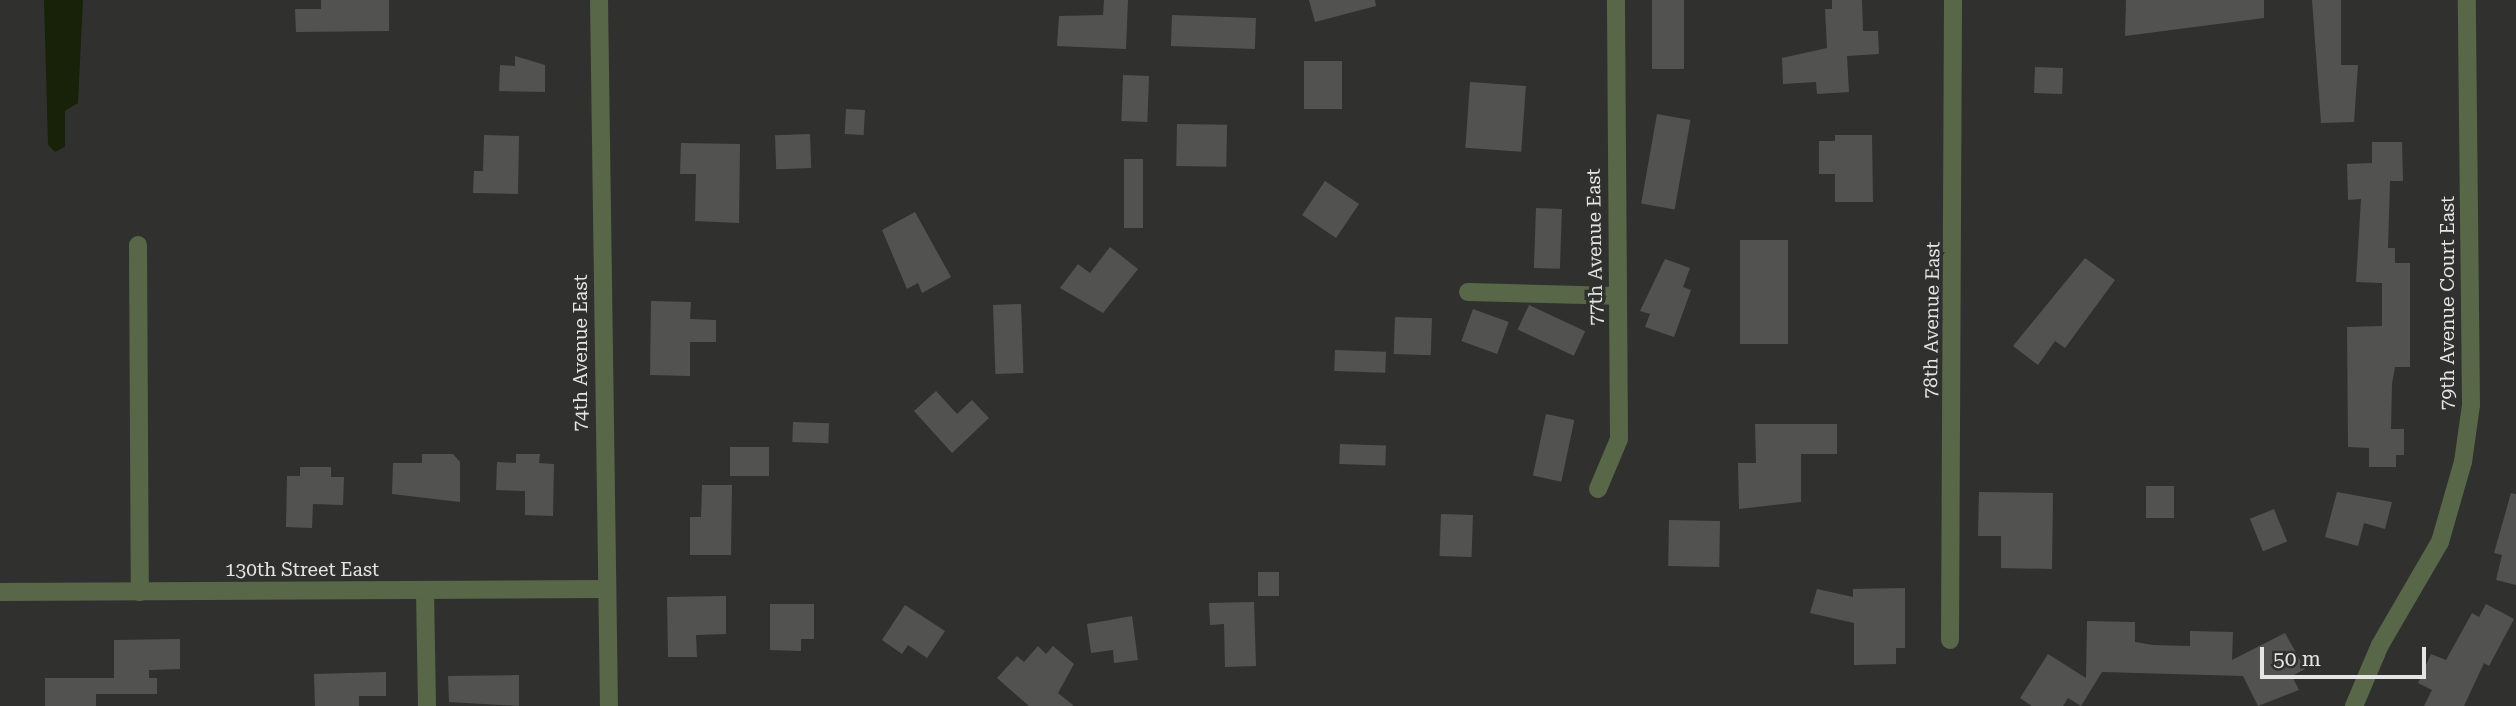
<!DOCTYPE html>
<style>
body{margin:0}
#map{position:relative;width:2516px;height:706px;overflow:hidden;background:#30312f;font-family:"Roboto Serif",serif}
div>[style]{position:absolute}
.water>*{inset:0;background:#172208}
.building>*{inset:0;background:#525351;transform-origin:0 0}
.street>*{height:18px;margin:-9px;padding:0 9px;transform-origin:9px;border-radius:9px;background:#586748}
span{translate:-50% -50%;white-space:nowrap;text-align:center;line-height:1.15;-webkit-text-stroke:7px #30312f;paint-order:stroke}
.street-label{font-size:19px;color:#e4e5e4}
.scale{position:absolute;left:2260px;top:647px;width:166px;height:32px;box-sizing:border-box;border:4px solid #e4e5e4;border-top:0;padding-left:9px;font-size:21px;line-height:24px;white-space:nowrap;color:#e4e5e4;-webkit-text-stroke:5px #30312f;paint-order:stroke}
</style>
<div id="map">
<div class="water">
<div style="clip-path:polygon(44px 0,83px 0,78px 103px,65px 111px,65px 147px,55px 152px,48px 145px)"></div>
</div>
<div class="building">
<div style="clip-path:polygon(321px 0,389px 0,389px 31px,296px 32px,295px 9px,321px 9px)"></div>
<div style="clip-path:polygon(1104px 0,1128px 0,1126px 49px,1057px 46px,1059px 16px,1103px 15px)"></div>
<div style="clip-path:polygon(1309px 0,1375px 0,1376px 6px,1315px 22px)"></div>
<div style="left:1652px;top:0;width:32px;height:69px"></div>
<div style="clip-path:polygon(1832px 0,1862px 0,1863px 31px,1878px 31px,1879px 54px,1847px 56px,1849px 92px,1817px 94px,1816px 82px,1783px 84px,1782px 58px,1827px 48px,1825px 9px,1832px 9px)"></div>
<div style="clip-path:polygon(2126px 0,2264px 0,2264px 18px,2125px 36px)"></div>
<div style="clip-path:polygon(2312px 0,2341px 0,2341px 65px,2358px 65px,2354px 122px,2321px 123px)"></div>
<div style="left:1172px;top:15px;width:84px;height:31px;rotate:2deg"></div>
<div style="clip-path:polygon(515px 56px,545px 65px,545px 92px,499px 91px,500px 65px,515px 66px)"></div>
<div style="left:1304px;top:61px;width:38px;height:48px"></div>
<div style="left:2035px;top:67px;width:28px;height:26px;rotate:2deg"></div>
<div style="left:1123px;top:75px;width:26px;height:46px;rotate:2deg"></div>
<div style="left:1470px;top:82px;width:56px;height:66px;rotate:4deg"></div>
<div style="left:846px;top:109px;width:19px;height:25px;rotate:3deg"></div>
<div style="left:1657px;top:114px;width:34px;height:91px;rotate:10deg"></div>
<div style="left:1177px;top:124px;width:50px;height:42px;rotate:1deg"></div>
<div style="left:810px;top:134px;width:34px;height:35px;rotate:88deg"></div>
<div style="clip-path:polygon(484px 135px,519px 136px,518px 194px,473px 193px,474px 171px,483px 171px)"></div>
<div style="clip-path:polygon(1835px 135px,1872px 135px,1873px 202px,1835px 202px,1835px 174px,1819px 174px,1819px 141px,1835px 141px)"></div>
<div style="clip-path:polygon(2372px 142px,2402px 142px,2403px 181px,2390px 181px,2388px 248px,2395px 248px,2395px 263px,2410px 263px,2410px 367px,2395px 367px,2392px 384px,2391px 429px,2404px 429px,2404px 455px,2396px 455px,2396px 467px,2369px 467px,2369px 448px,2348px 447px,2347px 327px,2382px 326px,2382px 283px,2356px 282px,2361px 199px,2348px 200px,2347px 164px,2372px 163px)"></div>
<div style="clip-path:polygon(681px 143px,740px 144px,739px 223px,695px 221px,696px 174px,680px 174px)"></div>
<div style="left:1124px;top:159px;width:19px;height:69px"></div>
<div style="left:1325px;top:181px;width:41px;height:41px;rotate:34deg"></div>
<div style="left:1536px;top:208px;width:26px;height:60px;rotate:2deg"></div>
<div style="clip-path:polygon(915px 212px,951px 277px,922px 293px,918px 283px,907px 289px,882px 230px)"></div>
<div style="left:1740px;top:240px;width:48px;height:104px"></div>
<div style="clip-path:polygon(1110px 247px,1138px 269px,1103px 313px,1060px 288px,1078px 264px,1090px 273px)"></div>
<div style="clip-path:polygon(2085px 258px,2115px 280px,2065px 348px,2055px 341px,2038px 365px,2013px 346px)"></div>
<div style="clip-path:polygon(1665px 259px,1690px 268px,1683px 287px,1691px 290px,1674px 337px,1645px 327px,1650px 314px,1640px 311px)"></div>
<div style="clip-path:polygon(651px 301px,691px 302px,690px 319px,716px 320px,716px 342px,690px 342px,690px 376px,650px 375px)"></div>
<div style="left:1021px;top:304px;width:69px;height:28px;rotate:88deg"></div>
<div style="left:1529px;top:305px;width:62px;height:27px;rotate:25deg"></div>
<div style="left:1473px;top:309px;width:38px;height:34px;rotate:20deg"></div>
<div style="left:1395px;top:317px;width:37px;height:37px;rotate:2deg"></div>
<div style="left:1335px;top:350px;width:51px;height:21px;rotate:2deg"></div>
<div style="clip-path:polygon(936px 391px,957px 414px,972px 400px,989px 418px,952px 453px,914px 411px)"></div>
<div style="left:1546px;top:414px;width:29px;height:63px;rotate:12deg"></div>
<div style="left:793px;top:422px;width:36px;height:20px;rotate:2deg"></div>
<div style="clip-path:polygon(1755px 424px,1837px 424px,1837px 454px,1801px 454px,1801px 502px,1739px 509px,1738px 463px,1756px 463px)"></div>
<div style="left:1340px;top:444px;width:46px;height:20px;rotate:2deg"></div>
<div style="left:730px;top:447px;width:39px;height:29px"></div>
<div style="clip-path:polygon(422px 454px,453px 454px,460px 462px,460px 502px,392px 494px,393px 463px,422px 463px)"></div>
<div style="clip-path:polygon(516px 454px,540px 454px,539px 463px,554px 464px,553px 516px,525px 515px,525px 491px,496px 490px,497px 462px,516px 463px)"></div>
<div style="clip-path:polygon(300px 467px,331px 467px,331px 477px,344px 477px,343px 505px,313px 504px,312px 528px,286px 527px,287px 476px,300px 476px)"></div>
<div style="clip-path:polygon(702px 485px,732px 485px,731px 555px,690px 555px,690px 517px,701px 517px)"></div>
<div style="left:2146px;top:486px;width:28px;height:32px"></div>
<div style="clip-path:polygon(1979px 492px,2053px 493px,2052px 569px,2001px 568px,2001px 536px,1978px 536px)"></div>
<div style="clip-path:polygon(2337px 492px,2392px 502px,2385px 529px,2364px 523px,2358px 546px,2325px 537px)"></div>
<div style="clip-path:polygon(2511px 493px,2516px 494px,2516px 585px,2496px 580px,2502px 555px,2494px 553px)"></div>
<div style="left:2274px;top:509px;width:35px;height:26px;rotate:68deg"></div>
<div style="left:1441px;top:514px;width:32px;height:42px;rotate:2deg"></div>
<div style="left:1669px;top:520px;width:51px;height:46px;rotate:1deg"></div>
<div style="left:1279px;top:572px;width:24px;height:21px;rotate:90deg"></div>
<div style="clip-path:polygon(1905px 588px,1905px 648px,1896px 648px,1896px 664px,1854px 665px,1854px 623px,1810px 613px,1817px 589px,1853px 597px,1853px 589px)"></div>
<div style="clip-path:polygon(726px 596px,726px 634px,696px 635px,697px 657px,668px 657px,667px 597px)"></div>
<div style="clip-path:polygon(1254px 602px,1256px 666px,1225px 667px,1224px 624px,1210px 625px,1209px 603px)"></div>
<div style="clip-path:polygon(770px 604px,814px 604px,814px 639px,801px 639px,801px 651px,770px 650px)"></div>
<div style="clip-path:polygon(2486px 604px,2514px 619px,2489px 666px,2484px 663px,2464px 706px,2424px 706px,2432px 690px,2418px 683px,2431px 654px,2446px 660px,2472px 613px,2479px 617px)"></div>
<div style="clip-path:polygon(905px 605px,945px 631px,927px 658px,908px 645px,902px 654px,882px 640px)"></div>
<div style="clip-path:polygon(1132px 616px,1138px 660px,1114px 663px,1113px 650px,1091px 653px,1087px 624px)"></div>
<div style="clip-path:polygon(2087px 621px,2135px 622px,2135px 642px,2153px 645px,2190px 646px,2190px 631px,2233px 632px,2232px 660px,2285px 633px,2305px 669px,2292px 676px,2299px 690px,2258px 706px,2243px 676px,2102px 672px,2081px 706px,2068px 698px,2063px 706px,2032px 706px,2020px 698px,2048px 654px,2086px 678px)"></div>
<div style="clip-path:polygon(180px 639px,180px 669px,149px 670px,149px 678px,157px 678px,157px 694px,96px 694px,96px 706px,45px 706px,45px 678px,114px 678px,114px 640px)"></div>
<div style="clip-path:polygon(1038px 646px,1046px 654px,1053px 646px,1074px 664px,1058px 693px,1074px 706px,1029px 706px,997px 678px,1017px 656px,1024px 662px)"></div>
<div style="clip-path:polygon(386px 672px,386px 696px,359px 696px,359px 706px,315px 706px,314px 674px)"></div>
<div style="clip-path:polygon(519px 675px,519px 706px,449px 702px,448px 676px)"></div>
</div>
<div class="street">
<div style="left:599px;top:0;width:706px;rotate:89.19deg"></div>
<div style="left:138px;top:245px;width:347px;rotate:89.7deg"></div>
<div style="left:1468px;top:292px;width:148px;rotate:1.5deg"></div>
<div style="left:1598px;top:489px;width:54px;rotate:-67.2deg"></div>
<div style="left:1619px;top:439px;width:439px;rotate:-90.4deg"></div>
<div style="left:425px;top:591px;width:115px;rotate:89deg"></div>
<div style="left:0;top:592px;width:604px;rotate:-0.28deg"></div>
<div style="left:1950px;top:640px;width:640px;rotate:-89.73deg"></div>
<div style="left:2354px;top:706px;width:66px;rotate:-66.9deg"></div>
<div style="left:2380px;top:645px;width:119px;rotate:-59.8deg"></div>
<div style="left:2440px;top:542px;width:83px;rotate:-74deg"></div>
<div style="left:2463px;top:462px;width:58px;rotate:-82deg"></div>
<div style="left:2471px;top:405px;width:405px;rotate:-90.6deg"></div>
</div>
<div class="street-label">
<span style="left:1595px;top:247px;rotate:-91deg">77th Avenue East</span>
<span style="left:2448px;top:303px;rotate:-90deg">79th Avenue Court East</span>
<span style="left:1932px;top:320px;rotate:-89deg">78th Avenue East</span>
<span style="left:581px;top:353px;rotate:-90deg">74th Avenue East</span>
<span style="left:302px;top:570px">130th Street East</span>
</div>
<div class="scale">50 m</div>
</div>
